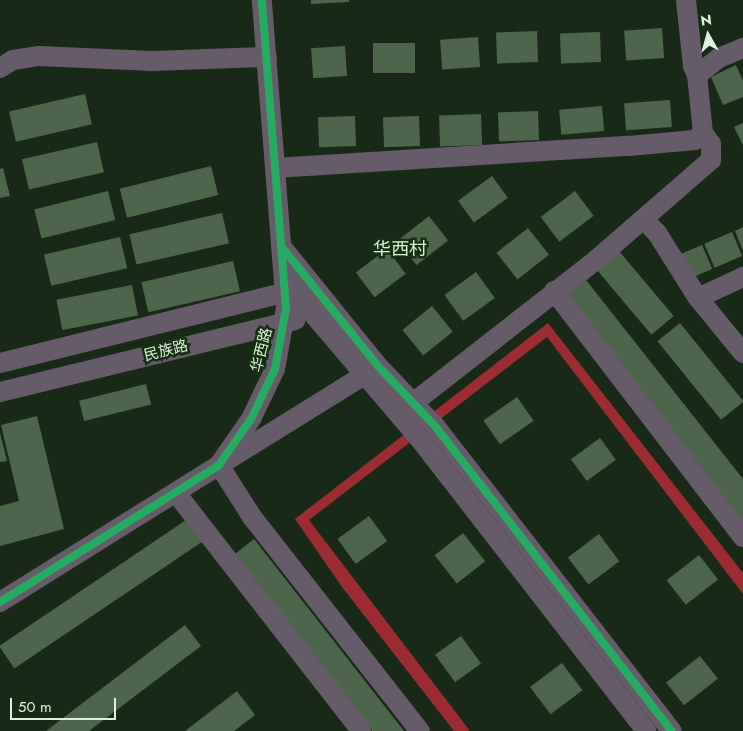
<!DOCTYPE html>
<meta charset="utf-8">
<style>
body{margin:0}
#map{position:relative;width:743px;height:731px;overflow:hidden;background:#192917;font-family:Jost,"Noto Sans SC",sans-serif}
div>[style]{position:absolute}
.water>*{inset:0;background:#9c2c31}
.building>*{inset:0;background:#4d664b;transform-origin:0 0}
.minor>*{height:20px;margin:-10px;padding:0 10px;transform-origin:10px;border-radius:10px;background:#665b69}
.cycleway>*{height:8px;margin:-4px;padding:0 4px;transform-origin:4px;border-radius:4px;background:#26ab63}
span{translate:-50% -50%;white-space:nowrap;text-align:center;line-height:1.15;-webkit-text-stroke:5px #133010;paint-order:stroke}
.street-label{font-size:15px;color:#deefdb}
.quarter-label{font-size:18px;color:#deefdb}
.north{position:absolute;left:683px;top:10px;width:50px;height:50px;-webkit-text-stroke:4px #133010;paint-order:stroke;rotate:353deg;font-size:14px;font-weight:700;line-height:20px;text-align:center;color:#deefdb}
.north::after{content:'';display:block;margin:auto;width:18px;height:22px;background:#deefdb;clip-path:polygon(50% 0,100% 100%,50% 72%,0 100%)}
.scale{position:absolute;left:10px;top:698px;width:106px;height:22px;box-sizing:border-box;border:2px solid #deefdb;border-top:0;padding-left:6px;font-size:15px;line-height:18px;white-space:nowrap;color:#deefdb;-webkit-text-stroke:4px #133010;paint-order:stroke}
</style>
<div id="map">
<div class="water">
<div style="clip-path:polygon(548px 323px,743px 573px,743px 594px,547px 337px,309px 520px,470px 731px,454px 731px,342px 587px,295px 519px)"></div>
</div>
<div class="building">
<div style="clip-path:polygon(311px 0,349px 0,349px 2px,311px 4px)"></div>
<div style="left:662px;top:28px;width:30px;height:38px;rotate:86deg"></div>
<div style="left:537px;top:31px;width:31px;height:41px;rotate:88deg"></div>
<div style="left:600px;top:32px;width:30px;height:40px;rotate:88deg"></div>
<div style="left:478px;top:37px;width:30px;height:38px;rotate:86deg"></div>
<div style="left:415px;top:43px;width:30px;height:42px;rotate:90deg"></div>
<div style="left:345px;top:46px;width:30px;height:34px;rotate:86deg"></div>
<div style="clip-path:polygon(736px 65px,743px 81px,743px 97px,723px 105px,711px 77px)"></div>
<div style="left:85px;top:94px;width:31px;height:78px;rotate:77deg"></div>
<div style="left:670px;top:100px;width:27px;height:46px;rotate:86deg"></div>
<div style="left:602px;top:106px;width:25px;height:43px;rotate:85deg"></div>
<div style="left:538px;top:111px;width:29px;height:40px;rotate:88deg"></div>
<div style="left:481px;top:114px;width:31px;height:42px;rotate:88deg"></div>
<div style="left:355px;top:116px;width:30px;height:37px;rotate:88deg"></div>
<div style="left:419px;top:116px;width:30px;height:36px;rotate:88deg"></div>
<div style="clip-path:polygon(743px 123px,743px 145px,734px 127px)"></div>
<div style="left:97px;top:142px;width:31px;height:77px;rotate:77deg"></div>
<div style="left:211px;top:166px;width:30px;height:94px;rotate:76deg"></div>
<div style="clip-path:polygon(3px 168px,10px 196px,0 198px,0 169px)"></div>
<div style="left:492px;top:176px;width:27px;height:42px;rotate:54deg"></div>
<div style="left:108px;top:191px;width:30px;height:76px;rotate:76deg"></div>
<div style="left:575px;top:191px;width:31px;height:43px;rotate:53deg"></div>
<div style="left:222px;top:213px;width:31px;height:95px;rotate:77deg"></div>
<div style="left:429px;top:216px;width:31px;height:40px;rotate:52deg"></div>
<div style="clip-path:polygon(743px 227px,743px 251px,735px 231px)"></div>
<div style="left:528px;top:228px;width:34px;height:40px;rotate:52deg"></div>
<div style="left:732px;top:232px;width:26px;height:30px;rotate:67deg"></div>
<div style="left:120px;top:237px;width:32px;height:78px;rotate:77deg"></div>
<div style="left:702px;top:245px;width:26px;height:30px;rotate:67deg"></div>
<div style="left:387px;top:249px;width:31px;height:39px;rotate:53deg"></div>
<div style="left:619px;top:251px;width:85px;height:29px;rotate:50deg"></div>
<div style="left:233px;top:261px;width:31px;height:94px;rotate:77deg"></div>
<div style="left:476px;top:272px;width:32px;height:39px;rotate:54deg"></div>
<div style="clip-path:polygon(586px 280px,743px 479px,743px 527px,562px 299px)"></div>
<div style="left:132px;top:285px;width:31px;height:77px;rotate:79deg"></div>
<div style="left:432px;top:306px;width:33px;height:38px;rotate:51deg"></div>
<div style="left:680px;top:323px;width:101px;height:29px;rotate:51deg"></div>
<div style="left:146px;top:384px;width:21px;height:69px;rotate:76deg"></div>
<div style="left:517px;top:397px;width:29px;height:41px;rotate:55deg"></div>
<div style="clip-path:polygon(37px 416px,64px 529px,0 546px,0 506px,19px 501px,1px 425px)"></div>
<div style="clip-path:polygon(0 433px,7px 461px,0 462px)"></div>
<div style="left:600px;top:438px;width:27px;height:36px;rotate:54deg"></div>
<div style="left:369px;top:516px;width:31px;height:39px;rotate:54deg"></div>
<div style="left:189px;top:518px;width:27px;height:229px;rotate:56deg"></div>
<div style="left:463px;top:533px;width:36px;height:36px;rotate:52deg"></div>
<div style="left:599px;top:534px;width:34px;height:39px;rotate:53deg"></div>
<div style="left:254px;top:539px;width:244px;height:25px;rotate:52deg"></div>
<div style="left:699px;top:555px;width:31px;height:41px;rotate:52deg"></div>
<div style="clip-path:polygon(185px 625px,201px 646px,89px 731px,46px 731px)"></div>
<div style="left:461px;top:636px;width:34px;height:32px;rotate:54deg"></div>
<div style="left:700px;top:656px;width:29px;height:43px;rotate:52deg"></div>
<div style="left:562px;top:663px;width:34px;height:40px;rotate:53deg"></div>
<div style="clip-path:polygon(237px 691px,255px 715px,234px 731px,185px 731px)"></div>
</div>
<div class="minor">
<div style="left:0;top:68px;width:15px;rotate:-32deg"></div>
<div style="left:13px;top:60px;width:26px;rotate:-9deg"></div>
<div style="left:39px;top:56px;width:113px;rotate:2.5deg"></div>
<div style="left:152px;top:61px;width:115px;rotate:-2deg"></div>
<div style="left:697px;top:75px;width:28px;rotate:-38deg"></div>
<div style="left:719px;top:58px;width:26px;rotate:-23deg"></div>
<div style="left:275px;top:168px;width:355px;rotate:-3.6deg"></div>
<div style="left:629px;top:146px;width:66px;rotate:-5.2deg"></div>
<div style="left:695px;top:140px;width:11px;rotate:-41deg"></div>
<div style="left:644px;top:220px;width:18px;rotate:45deg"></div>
<div style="left:657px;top:233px;width:77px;rotate:57.8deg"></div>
<div style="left:698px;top:298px;width:71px;rotate:50.7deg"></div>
<div style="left:281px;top:246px;width:154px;rotate:51.1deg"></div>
<div style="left:378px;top:366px;width:83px;rotate:46.5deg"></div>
<div style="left:435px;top:426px;width:386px;rotate:52.2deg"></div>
<div style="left:284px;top:280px;width:208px;rotate:49.5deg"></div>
<div style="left:419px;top:438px;width:371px;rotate:52.2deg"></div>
<div style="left:554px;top:291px;width:310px;rotate:52.5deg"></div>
<div style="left:698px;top:298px;width:50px;rotate:-25deg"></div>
<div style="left:0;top:363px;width:305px;rotate:-13.9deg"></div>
<div style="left:374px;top:369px;width:182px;rotate:148.2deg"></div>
<div style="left:219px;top:465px;width:62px;rotate:57.6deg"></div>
<div style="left:252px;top:517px;width:272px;rotate:51.9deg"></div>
<div style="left:0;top:392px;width:304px;rotate:-13.7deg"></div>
<div style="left:413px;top:403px;width:234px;rotate:-38deg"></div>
<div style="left:597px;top:259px;width:151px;rotate:-41deg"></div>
<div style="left:711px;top:160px;width:16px;rotate:-90deg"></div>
<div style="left:711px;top:144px;width:14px;rotate:-126deg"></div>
<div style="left:703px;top:133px;width:58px;rotate:-95.9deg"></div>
<div style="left:697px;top:75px;width:10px;rotate:-114deg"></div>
<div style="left:693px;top:66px;width:66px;rotate:-96.1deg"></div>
<div style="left:176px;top:493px;width:301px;rotate:52.1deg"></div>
<div style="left:0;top:602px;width:258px;rotate:-32deg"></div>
<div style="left:219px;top:465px;width:56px;rotate:-55.2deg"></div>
<div style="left:251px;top:419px;width:55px;rotate:-64.4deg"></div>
<div style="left:275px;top:369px;width:62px;rotate:-79.8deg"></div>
<div style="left:286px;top:308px;width:309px;rotate:-94.5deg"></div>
</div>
<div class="cycleway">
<div style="left:281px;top:246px;width:154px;rotate:51.1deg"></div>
<div style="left:378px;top:366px;width:83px;rotate:46.5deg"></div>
<div style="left:435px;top:426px;width:386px;rotate:52.2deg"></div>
<div style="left:0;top:602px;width:258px;rotate:-32deg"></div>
<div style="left:219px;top:465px;width:56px;rotate:-55.2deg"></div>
<div style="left:251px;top:419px;width:55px;rotate:-64.4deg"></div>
<div style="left:275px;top:369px;width:62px;rotate:-79.8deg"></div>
<div style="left:286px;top:308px;width:309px;rotate:-94.5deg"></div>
</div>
<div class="street-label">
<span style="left:262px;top:350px;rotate:-76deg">华西路</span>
<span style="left:166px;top:351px;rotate:-14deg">民族路</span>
</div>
<div class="quarter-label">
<span style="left:400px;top:249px">华西村</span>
</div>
<div class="north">N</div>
<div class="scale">50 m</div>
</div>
